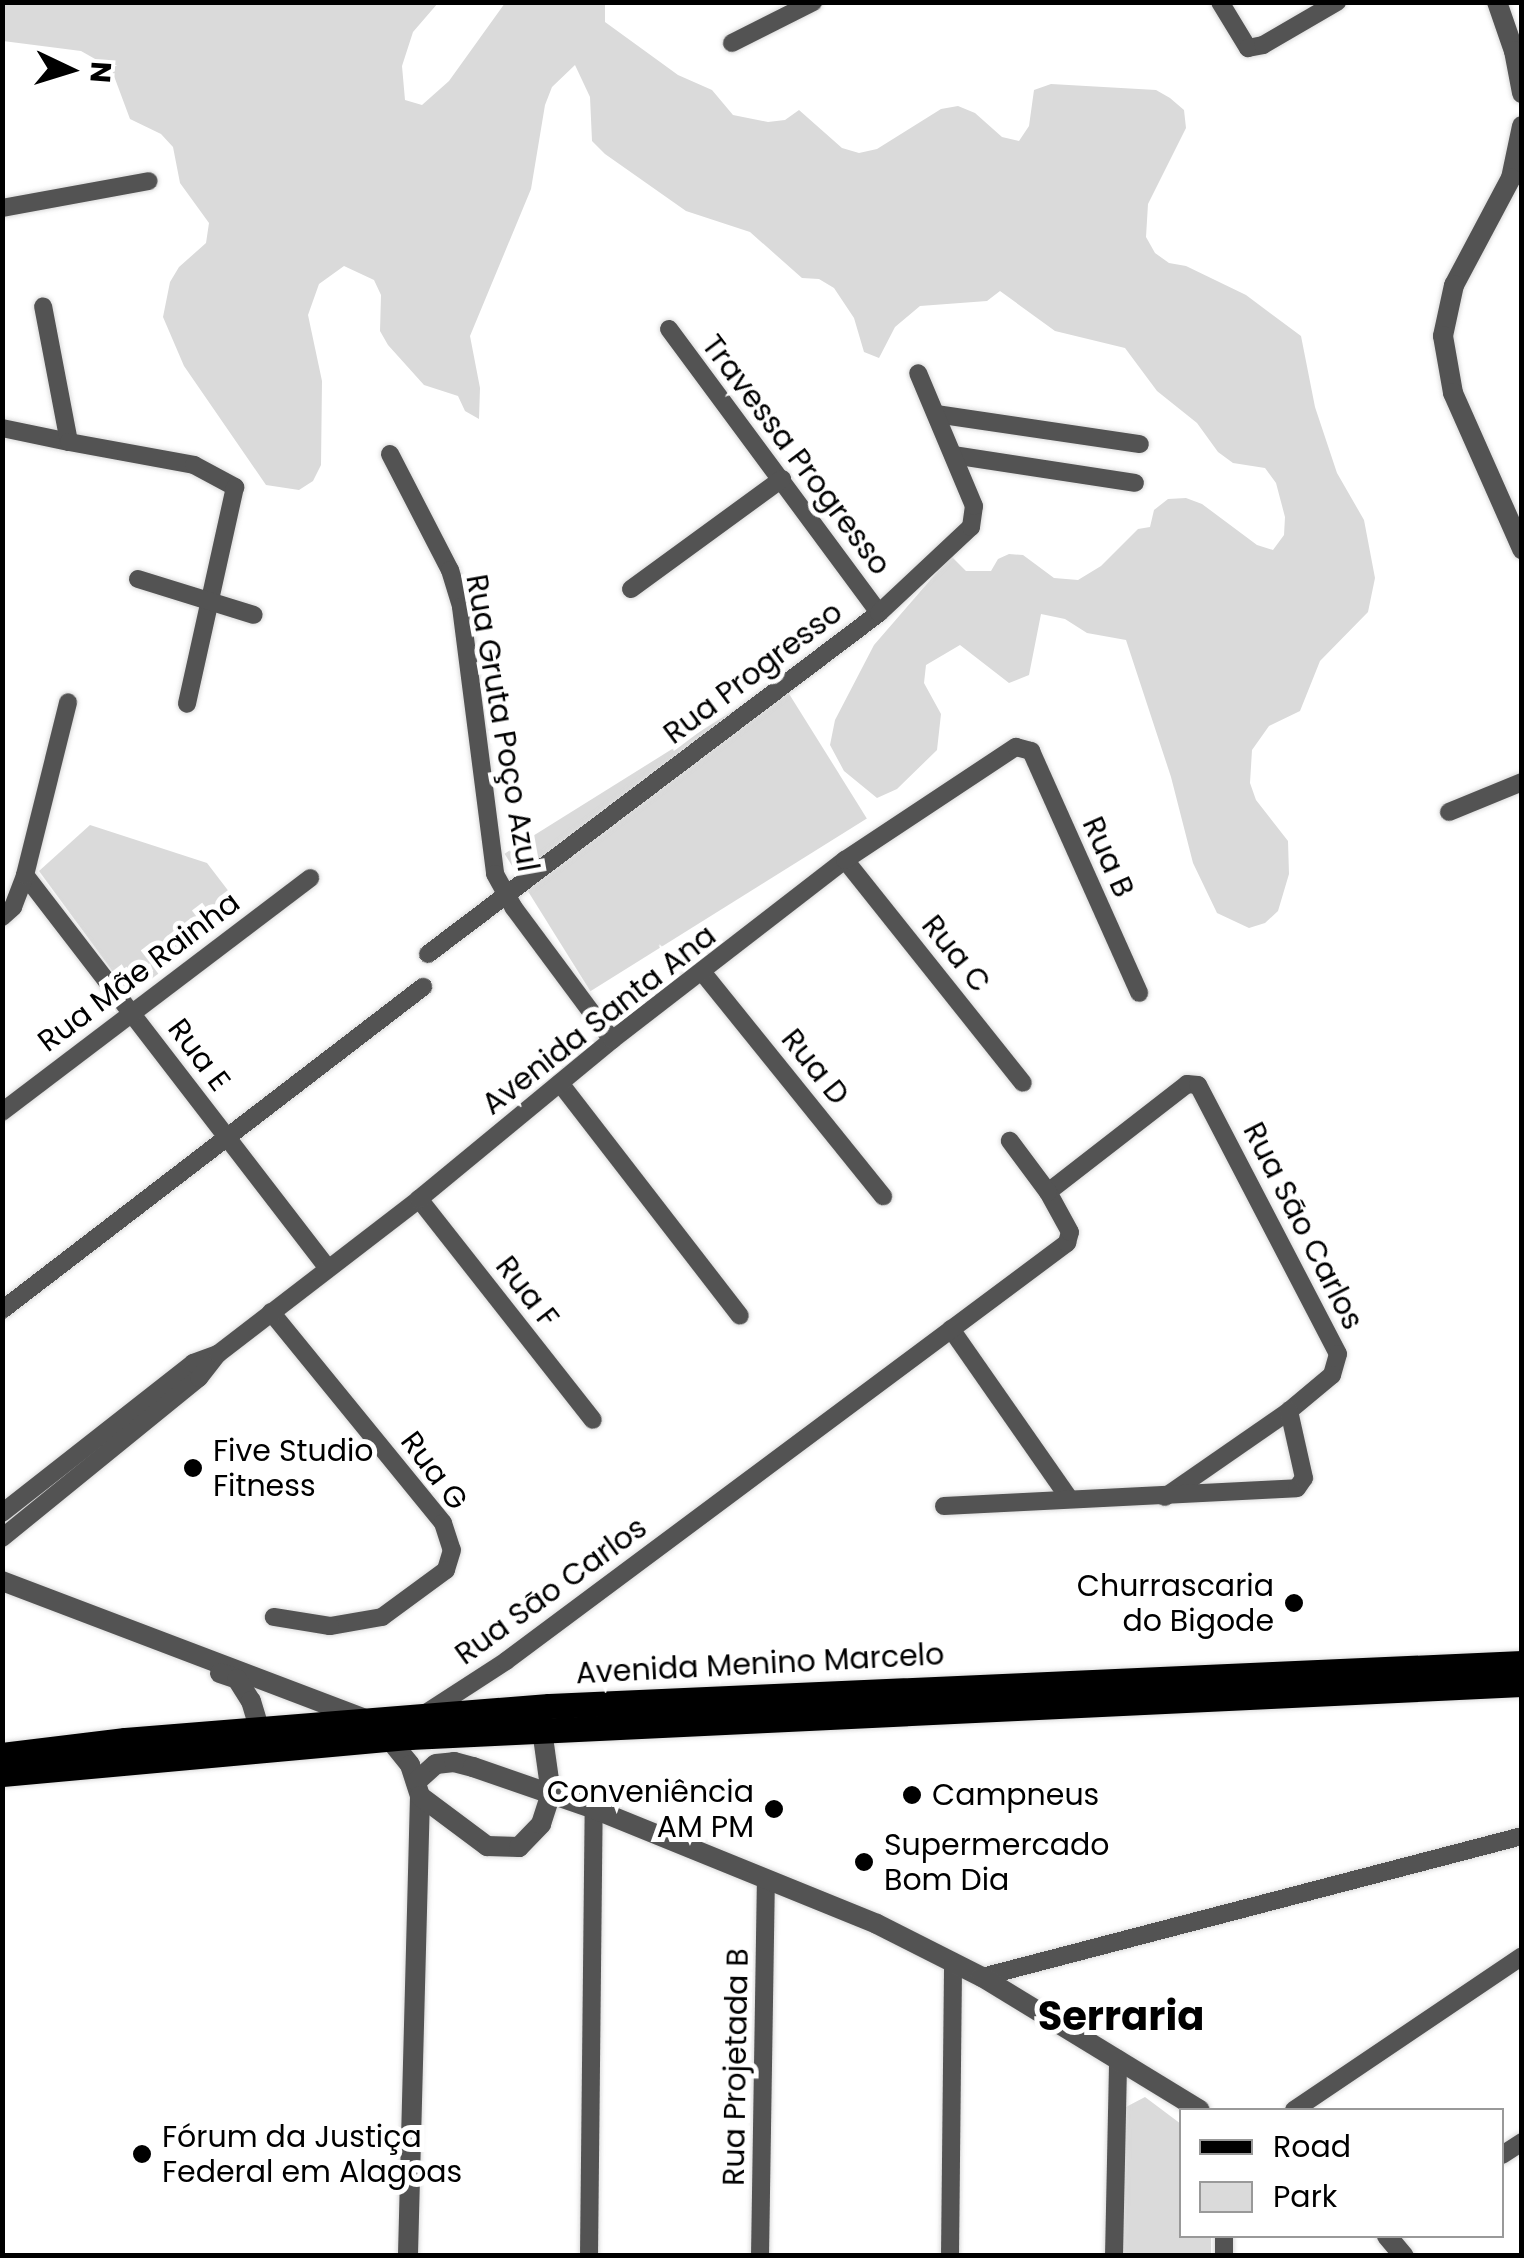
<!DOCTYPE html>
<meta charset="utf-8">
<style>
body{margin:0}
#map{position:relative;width:1524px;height:2258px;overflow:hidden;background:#fff;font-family:Poppins,sans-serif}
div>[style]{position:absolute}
.green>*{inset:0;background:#dadada;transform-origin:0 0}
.roads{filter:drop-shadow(0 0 2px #dbdbdb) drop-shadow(0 0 2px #dbdbdb)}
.minor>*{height:18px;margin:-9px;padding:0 9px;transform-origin:9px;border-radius:9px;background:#535353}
.tertiary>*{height:20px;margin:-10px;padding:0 10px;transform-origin:10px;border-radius:10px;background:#535353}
.primary>*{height:25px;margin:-12.5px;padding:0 12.5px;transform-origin:12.5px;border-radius:12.5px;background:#000}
.dots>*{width:28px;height:28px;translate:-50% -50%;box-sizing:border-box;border:5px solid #fff;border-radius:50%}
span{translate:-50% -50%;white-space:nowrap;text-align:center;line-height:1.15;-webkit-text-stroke:10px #fff;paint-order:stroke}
.street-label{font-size:30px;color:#000}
.poi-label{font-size:30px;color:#000}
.left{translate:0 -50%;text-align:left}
.right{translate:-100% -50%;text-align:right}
.district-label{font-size:40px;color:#000;font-weight:700}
.frame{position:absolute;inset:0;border:5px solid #000;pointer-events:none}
.legend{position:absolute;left:1179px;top:2108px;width:325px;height:130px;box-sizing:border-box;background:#fff;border:2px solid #999;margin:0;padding:12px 18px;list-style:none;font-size:30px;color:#000}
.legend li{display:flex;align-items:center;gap:20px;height:50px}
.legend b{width:50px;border:2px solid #999}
.north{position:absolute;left:20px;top:20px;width:100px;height:100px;-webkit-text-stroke:8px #fff;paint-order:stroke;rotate:94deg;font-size:28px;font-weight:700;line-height:40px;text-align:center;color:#000}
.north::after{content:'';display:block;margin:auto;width:35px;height:45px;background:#000;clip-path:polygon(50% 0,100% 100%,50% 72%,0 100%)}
</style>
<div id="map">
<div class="green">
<div style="clip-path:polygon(3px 3px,438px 3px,413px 32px,402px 66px,405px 100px,422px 105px,449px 81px,505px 3px,605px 3px,605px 22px,678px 75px,712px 90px,733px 115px,768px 122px,785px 120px,799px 110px,842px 148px,859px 153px,877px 149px,941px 109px,958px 106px,975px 113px,1002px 137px,1019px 141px,1029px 126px,1034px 90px,1051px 84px,1156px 90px,1170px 98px,1184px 110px,1186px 128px,1148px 204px,1146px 237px,1155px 253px,1169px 263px,1186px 266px,1246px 295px,1301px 336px,1315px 407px,1337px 473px,1364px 520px,1375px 578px,1368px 612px,1320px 661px,1300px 711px,1269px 726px,1252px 750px,1250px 783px,1256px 800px,1288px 841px,1289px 874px,1278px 911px,1265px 923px,1249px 928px,1217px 913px,1193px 863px,1171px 777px,1126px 640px,1087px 633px,1065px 619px,1041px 614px,1029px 675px,1009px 683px,960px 645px,926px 665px,924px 683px,941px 714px,937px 750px,897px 789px,877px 798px,844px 771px,830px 745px,835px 720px,874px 645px,951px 556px,966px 571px,991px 571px,998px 559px,1009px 554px,1023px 555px,1054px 578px,1078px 580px,1101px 566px,1138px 529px,1150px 527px,1154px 510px,1168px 499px,1186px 498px,1202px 504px,1257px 545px,1273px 550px,1284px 535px,1285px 517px,1276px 483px,1265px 468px,1233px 463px,1218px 452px,1197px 423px,1157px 391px,1125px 348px,1055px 331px,1000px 291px,987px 301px,920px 306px,895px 327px,879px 358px,864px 352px,854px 318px,834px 288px,819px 279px,802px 278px,750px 232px,686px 211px,605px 154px,592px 141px,590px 97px,575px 65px,552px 87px,545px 105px,531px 189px,470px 336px,480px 388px,479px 419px,465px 411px,458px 396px,424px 385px,388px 345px,380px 331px,381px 295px,374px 280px,344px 266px,319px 284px,308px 315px,322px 381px,321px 465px,313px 481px,299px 490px,266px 485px,184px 366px,163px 317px,170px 282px,179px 267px,206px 243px,209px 223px,180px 183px,173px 147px,161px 134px,130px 119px,111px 68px,81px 51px,3px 41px)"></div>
<div style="left:781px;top:681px;width:162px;height:326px;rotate:58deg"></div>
<div style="clip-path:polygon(90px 825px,207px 863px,243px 910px,130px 995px,39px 871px)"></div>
<div style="clip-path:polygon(1145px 2097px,1181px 2124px,1182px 2236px,1211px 2236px,1211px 2255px,1121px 2256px,1126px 2107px)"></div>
</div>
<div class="roads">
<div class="minor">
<div style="left:1220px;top:2px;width:54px;rotate:58.7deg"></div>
<div style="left:1248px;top:48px;width:15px;rotate:-11deg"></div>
<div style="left:1263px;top:45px;width:86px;rotate:-30.2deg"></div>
<div style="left:732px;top:43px;width:91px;rotate:-26.8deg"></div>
<div style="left:2px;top:208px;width:149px;rotate:-10.4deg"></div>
<div style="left:669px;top:329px;width:353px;rotate:53.5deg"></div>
<div style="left:936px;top:414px;width:206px;rotate:8.4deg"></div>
<div style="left:2px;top:428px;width:68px;rotate:11.8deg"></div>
<div style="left:69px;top:442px;width:138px;rotate:-100.8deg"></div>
<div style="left:69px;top:442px;width:127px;rotate:10.4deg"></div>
<div style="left:194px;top:465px;width:47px;rotate:28.2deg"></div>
<div style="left:235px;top:487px;width:222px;rotate:102.5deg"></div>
<div style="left:390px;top:454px;width:131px;rotate:62.7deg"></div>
<div style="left:450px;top:570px;width:39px;rotate:73deg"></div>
<div style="left:461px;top:607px;width:269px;rotate:82.7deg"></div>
<div style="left:495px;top:874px;width:39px;rotate:61deg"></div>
<div style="left:514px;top:908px;width:164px;rotate:53.4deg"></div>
<div style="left:953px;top:455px;width:184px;rotate:8.7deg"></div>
<div style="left:138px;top:579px;width:121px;rotate:17.2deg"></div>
<div style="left:631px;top:589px;width:187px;rotate:-36.1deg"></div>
<div style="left:1449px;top:812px;width:79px;rotate:-22.3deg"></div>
<div style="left:845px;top:860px;width:285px;rotate:51.4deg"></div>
<div style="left:25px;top:875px;width:496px;rotate:52.4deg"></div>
<div style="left:2px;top:917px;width:15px;rotate:-42deg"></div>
<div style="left:13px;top:907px;width:34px;rotate:-69deg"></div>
<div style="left:25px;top:875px;width:178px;rotate:-76deg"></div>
<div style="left:428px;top:954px;width:565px;rotate:-37.09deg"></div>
<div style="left:879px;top:613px;width:126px;rotate:-43.1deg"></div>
<div style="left:971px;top:527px;width:21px;rotate:-82deg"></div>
<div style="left:974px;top:506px;width:144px;rotate:-112.8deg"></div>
<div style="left:703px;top:973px;width:287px;rotate:51.1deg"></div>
<div style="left:560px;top:1083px;width:294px;rotate:52.3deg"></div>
<div style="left:2px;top:1112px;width:387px;rotate:-37.2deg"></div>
<div style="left:1048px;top:1192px;width:176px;rotate:-37.8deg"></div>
<div style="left:1187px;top:1084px;width:11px;rotate:5deg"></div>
<div style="left:1198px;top:1085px;width:303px;rotate:62.5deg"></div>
<div style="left:1338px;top:1354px;width:22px;rotate:106deg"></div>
<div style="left:1332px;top:1375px;width:56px;rotate:140.1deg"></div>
<div style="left:1289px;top:1411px;width:151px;rotate:145.3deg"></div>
<div style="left:419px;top:1199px;width:281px;rotate:51.8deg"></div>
<div style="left:2px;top:1310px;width:531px;rotate:-37.5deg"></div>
<div style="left:271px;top:1312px;width:272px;rotate:50.8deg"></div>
<div style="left:443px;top:1523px;width:28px;rotate:72deg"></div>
<div style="left:452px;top:1550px;width:21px;rotate:107deg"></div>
<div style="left:446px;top:1570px;width:79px;rotate:143.7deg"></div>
<div style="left:382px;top:1617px;width:53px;rotate:170.2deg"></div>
<div style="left:330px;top:1626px;width:57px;rotate:-170.9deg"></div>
<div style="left:951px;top:1329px;width:206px;rotate:55.1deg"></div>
<div style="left:944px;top:1506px;width:353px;rotate:-2.9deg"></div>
<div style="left:1297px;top:1488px;width:12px;rotate:-55deg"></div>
<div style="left:1304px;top:1478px;width:69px;rotate:-102.6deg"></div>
<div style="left:2px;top:1513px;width:243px;rotate:-38.1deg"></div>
<div style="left:193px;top:1363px;width:27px;rotate:-20deg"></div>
<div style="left:2px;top:1538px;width:254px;rotate:-39.1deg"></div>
<div style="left:199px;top:1378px;width:31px;rotate:-52deg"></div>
<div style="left:218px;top:1354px;width:254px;rotate:-37.6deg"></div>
<div style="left:419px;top:1199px;width:250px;rotate:-39.5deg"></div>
<div style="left:612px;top:1040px;width:294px;rotate:-37.7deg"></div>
<div style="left:845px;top:860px;width:205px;rotate:-33.5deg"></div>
<div style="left:1016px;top:747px;width:16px;rotate:15deg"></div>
<div style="left:1031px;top:751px;width:265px;rotate:65.9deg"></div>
<div style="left:423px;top:1715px;width:99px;rotate:-33deg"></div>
<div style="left:506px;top:1661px;width:700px;rotate:-36.69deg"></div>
<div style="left:1067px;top:1243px;width:11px;rotate:-75deg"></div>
<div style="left:1070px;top:1232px;width:46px;rotate:-118.8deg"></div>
<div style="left:1048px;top:1192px;width:64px;rotate:-126.7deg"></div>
<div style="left:982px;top:1977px;width:558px;rotate:-14.63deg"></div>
<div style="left:1294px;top:2110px;width:275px;rotate:-34deg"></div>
<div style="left:1502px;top:2155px;width:24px;rotate:-33deg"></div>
<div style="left:589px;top:2256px;width:447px;rotate:-89.4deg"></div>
<div style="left:760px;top:2256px;width:377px;rotate:-89.1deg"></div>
<div style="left:950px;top:2256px;width:294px;rotate:-89.4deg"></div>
<div style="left:1114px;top:2256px;width:197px;rotate:-88.8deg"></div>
<div style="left:1224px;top:2256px;width:20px;rotate:-90deg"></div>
</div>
<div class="tertiary">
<div style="left:1497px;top:2px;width:52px;rotate:70.9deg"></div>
<div style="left:1514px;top:51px;width:43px;rotate:79.2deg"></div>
<div style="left:1522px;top:126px;width:53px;rotate:101.9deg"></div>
<div style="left:1511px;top:178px;width:121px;rotate:118deg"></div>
<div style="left:1454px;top:285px;width:52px;rotate:102.2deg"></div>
<div style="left:1443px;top:336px;width:58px;rotate:80deg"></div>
<div style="left:1453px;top:393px;width:171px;rotate:66.1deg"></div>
<div style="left:2px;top:1581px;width:391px;rotate:20.8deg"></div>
<div style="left:220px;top:1673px;width:18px;rotate:19deg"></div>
<div style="left:237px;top:1679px;width:26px;rotate:58deg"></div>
<div style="left:251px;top:1701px;width:42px;rotate:73.3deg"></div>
<div style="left:390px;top:1740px;width:32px;rotate:51deg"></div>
<div style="left:410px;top:1765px;width:33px;rotate:72deg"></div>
<div style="left:420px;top:1796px;width:460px;rotate:91.5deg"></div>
<div style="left:417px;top:1781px;width:25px;rotate:-42deg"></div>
<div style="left:436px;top:1764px;width:18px;rotate:-6deg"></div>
<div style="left:454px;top:1762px;width:20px;rotate:15deg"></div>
<div style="left:473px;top:1767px;width:128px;rotate:19.1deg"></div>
<div style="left:594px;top:1809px;width:305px;rotate:22.1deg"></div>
<div style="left:877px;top:1924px;width:118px;rotate:26.8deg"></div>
<div style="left:982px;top:1977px;width:255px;rotate:31.4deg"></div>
<div style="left:420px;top:1796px;width:84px;rotate:36.7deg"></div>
<div style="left:487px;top:1846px;width:32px;rotate:2deg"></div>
<div style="left:519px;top:1847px;width:32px;rotate:-46deg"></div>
<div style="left:541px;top:1824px;width:32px;rotate:-72deg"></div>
<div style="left:551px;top:1794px;width:79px;rotate:-98deg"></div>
<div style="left:1387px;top:2236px;width:26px;rotate:50deg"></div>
</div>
<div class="primary">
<div style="left:2px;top:1755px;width:124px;rotate:-7deg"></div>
<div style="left:125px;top:1740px;width:425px;rotate:-4.6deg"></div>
<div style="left:549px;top:1706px;width:974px;rotate:-2.53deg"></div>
<div style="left:2px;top:1774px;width:410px;rotate:-5.2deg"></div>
<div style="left:410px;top:1737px;width:1113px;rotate:-2.73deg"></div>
</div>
</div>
<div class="dots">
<div style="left:193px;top:1468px;background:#000"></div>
<div style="left:1294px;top:1603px;background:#000"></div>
<div style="left:912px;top:1795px;background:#000"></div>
<div style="left:774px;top:1809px;background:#000"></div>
<div style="left:864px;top:1862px;background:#000"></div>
<div style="left:142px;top:2154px;background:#000"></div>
</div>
<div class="street-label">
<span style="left:796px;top:455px;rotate:53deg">Travessa Progresso</span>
<span style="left:753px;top:673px;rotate:-37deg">Rua Progresso</span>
<span style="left:502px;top:723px;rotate:80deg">Rua Gruta Poço Azul</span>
<span style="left:1108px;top:857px;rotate:66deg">Rua B</span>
<span style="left:956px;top:954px;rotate:51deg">Rua C</span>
<span style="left:139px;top:972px;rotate:-37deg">Rua Mãe Rainha</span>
<span style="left:599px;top:1020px;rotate:-38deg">Avenida Santa Ana</span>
<span style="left:199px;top:1055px;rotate:53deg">Rua E</span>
<span style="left:815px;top:1067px;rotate:51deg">Rua D</span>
<span style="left:1303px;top:1226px;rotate:63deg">Rua São Carlos</span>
<span style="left:527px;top:1292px;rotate:52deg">Rua F</span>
<span style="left:434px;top:1471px;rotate:53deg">Rua G</span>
<span style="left:551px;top:1591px;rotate:-36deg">Rua São Carlos</span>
<span style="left:760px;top:1664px;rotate:-3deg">Avenida Menino Marcelo</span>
<span style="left:736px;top:2067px;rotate:-89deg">Rua Projetada B</span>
</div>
<div class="poi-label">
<span class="left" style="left:213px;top:1468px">Five Studio<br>Fitness</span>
<span class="right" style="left:1274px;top:1603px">Churrascaria<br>do Bigode</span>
<span class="right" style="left:754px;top:1809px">Conveniência<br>AM PM</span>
<span class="left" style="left:932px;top:1795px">Campneus</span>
<span class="left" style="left:884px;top:1862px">Supermercado<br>Bom Dia</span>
<span class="left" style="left:162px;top:2154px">Fórum da Justiça<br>Federal em Alagoas</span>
</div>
<div class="district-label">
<span style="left:1121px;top:2016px">Serraria</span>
</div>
<div class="frame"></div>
<ul class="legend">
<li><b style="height:12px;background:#000"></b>Road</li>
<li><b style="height:28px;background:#dadada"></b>Park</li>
</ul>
<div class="north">N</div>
</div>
